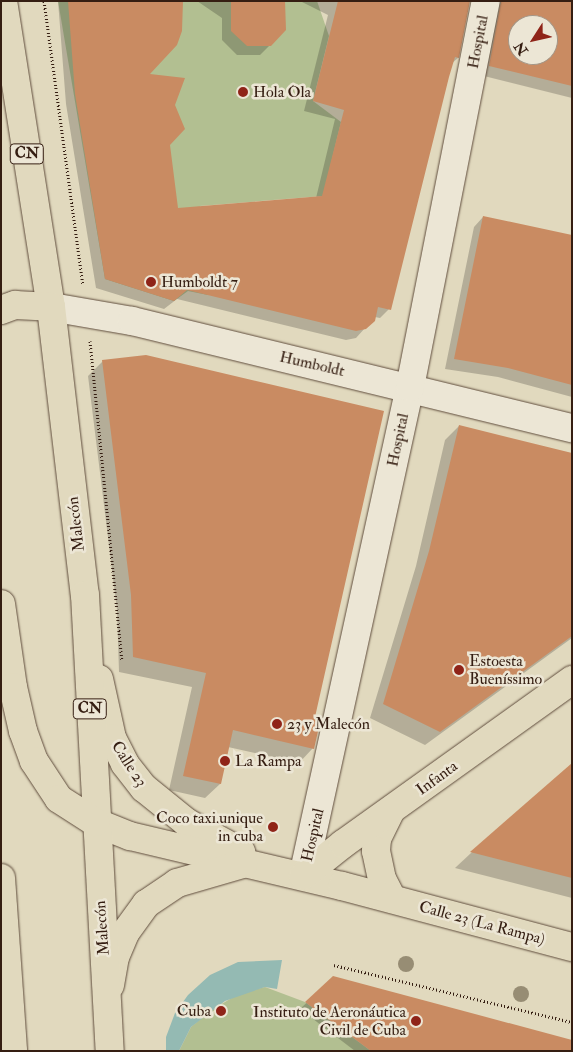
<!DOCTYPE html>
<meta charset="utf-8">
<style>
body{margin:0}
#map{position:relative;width:573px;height:1052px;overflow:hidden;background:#e1d9be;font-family:"IM FELL Double Pica",serif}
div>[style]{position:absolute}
.green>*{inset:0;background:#b2bf91}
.water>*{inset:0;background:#94bab3}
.shadow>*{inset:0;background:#0003}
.building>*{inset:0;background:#c98b62}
.path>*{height:3px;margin-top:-1.5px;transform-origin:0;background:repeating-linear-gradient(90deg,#351e12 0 1px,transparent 0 3.5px)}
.roads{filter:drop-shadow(0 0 1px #604d3d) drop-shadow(0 0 1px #604d3d)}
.minor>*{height:28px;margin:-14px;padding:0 14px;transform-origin:14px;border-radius:14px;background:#ece6d5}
.major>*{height:28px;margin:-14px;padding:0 14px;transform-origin:14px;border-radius:14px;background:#e1d9be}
.highway>*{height:28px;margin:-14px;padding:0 14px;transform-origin:14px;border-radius:14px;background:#e1d9be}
.trees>*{width:16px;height:16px;margin:-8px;border-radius:50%;background:#978d74}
.dots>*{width:14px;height:14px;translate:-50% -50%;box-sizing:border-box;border:2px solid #ece6d5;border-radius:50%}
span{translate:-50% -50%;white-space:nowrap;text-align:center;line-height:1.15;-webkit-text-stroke:5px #ece6d5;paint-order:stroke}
.shield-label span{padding:1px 4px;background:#ece6d5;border:1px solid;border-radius:4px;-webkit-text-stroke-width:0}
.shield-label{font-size:15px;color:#351e12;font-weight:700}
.street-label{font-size:16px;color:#351e12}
.poi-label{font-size:16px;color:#351e12}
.left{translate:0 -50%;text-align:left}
.right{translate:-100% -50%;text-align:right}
.frame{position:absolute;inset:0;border:2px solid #351e12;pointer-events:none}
.north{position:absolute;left:508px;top:15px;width:50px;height:50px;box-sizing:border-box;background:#ece6d5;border:1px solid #a39687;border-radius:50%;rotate:235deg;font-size:14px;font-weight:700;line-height:20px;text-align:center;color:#351e12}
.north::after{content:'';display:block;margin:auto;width:18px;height:22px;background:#8f2418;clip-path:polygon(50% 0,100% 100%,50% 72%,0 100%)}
</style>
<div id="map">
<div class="green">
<div style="clip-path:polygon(58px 1px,317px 1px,329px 36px,313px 101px,341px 122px,323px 196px,200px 206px,208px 295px,188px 291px,174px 301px,105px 279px)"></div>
<div style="clip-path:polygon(265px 987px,305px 1002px,371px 1051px,179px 1051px,191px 1027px,210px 1011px,240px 993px)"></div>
</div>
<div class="water">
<div style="clip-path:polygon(282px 960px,277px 989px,265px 987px,225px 1001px,191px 1027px,179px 1051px,166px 1051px,166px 1037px,175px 1013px,188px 995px,210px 975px,238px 962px)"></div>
</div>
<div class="shadow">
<div style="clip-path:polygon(58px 1px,182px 1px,148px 75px,174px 105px,169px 145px,177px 210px,316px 198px,335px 119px,304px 111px,328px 15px,300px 1px,469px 1px,458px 58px,451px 64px,389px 309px,380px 318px,375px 317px,356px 338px,346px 340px,177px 299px,164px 309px,96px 288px,66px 104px)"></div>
<div style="clip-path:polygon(197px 1px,284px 1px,270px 45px,260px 55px,237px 55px,222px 40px,222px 18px)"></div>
<div style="clip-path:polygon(evenodd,488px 1px,572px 1px,572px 98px,480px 75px,488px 1px,518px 25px,548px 25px,548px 55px,518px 55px,518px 25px)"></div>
<div style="clip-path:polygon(483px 217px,572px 237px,572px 397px,498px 377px,445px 369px,474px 227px)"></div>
<div style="clip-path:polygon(103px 361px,314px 718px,313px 748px,299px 763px,228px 747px,220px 784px,205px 798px,169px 790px,192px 687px,119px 672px,117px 610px,88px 376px)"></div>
<div style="clip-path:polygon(459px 426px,572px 455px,572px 638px,425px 745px,370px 718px,416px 566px,445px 440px)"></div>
<div style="clip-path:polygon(572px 764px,572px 898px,455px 868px,471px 853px)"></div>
<div style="clip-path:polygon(333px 978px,572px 1051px,355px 1051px,300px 1009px)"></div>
</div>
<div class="building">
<div style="clip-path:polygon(68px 1px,183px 1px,182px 31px,177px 45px,150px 74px,185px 78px,175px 105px,185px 129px,170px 145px,178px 208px,322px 196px,344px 110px,313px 101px,338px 1px,470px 1px,459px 58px,455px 57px,449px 77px,391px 310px,378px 307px,375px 321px,366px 329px,356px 331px,187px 290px,174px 301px,105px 279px,75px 94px)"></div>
<div style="clip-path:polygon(231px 1px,285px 1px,286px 30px,271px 46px,247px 46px,231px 31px)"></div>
<div style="clip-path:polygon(evenodd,501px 1px,572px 1px,572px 86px,489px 66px,501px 1px,518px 25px,548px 25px,548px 55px,518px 55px,518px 25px)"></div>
<div style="clip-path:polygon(483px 216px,572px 235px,572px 385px,508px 368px,454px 359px)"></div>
<div style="clip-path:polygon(146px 355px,384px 411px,315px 717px,321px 718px,314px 749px,233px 730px,221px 784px,183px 776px,206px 673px,133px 657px,131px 595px,102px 360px)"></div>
<div style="clip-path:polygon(459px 425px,572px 453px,572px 636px,440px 732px,383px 704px,429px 551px)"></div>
<div style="clip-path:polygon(572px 763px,572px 878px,470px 852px)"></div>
<div style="clip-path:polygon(333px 976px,572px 1040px,572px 1051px,371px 1051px,305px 1002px)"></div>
</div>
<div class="path">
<div style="left:44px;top:1px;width:287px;rotate:82.2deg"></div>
<div style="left:90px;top:341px;width:320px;rotate:84.3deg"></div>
<div style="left:334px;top:965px;width:245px;rotate:13.5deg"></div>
</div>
<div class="roads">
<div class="minor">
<div style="left:51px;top:307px;width:82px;rotate:9.8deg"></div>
<div style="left:132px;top:321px;width:453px;rotate:13.7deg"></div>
<div style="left:303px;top:876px;width:501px;rotate:-77.66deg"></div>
<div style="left:410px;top:387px;width:393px;rotate:-78.9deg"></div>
</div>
<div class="major">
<div style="left:99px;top:679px;width:60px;rotate:77.6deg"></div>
<div style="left:112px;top:738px;width:29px;rotate:63deg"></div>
<div style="left:125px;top:764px;width:31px;rotate:52deg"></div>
<div style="left:144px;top:788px;width:54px;rotate:39deg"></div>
<div style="left:186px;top:822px;width:63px;rotate:28.6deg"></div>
<div style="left:390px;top:812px;width:30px;rotate:116deg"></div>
<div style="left:377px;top:839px;width:12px;rotate:95deg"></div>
<div style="left:376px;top:851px;width:29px;rotate:78deg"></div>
<div style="left:382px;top:879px;width:22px;rotate:63deg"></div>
<div style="left:95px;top:822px;width:38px;rotate:22deg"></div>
<div style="left:130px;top:836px;width:218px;rotate:13.3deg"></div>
<div style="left:342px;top:886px;width:238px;rotate:14.9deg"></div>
<div style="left:303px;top:876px;width:51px;rotate:-38.7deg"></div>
<div style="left:343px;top:844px;width:282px;rotate:-35.6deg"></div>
<div style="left:110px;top:985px;width:28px;rotate:-80deg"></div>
<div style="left:115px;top:957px;width:26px;rotate:-67deg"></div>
<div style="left:125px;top:933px;width:36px;rotate:-54deg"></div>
<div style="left:146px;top:904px;width:37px;rotate:-34deg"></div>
<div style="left:177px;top:883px;width:69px;rotate:-16.1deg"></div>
</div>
<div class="highway">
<div style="left:3px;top:1px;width:310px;rotate:81.1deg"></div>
<div style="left:51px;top:307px;width:290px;rotate:83.3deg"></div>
<div style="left:85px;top:595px;width:457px;rotate:86.9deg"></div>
<div style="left:1px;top:310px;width:15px;rotate:-20deg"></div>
<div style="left:15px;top:305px;width:36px;rotate:3deg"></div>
<div style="left:1px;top:604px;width:84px;rotate:81.8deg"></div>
<div style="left:13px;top:687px;width:45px;rotate:77.2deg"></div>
<div style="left:23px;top:731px;width:32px;rotate:70deg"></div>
<div style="left:34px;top:761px;width:45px;rotate:56.7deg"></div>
<div style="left:59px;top:799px;width:43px;rotate:32.6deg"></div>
<div style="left:1px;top:878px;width:173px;rotate:86deg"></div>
</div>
</div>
<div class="trees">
<div style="left:406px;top:964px"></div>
<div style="left:521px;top:994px"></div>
</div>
<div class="dots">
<div style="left:243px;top:92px;background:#8f2418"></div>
<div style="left:151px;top:282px;background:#8f2418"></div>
<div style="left:459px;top:670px;background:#8f2418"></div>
<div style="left:277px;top:724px;background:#8f2418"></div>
<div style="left:225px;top:761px;background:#8f2418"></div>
<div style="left:273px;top:827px;background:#8f2418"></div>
<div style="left:221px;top:1011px;background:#8f2418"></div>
<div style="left:416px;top:1021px;background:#8f2418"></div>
</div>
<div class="shield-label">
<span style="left:27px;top:154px">CN</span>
<span style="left:90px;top:709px">CN</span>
</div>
<div class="street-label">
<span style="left:478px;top:42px;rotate:-79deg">Hospital</span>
<span style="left:312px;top:364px;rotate:13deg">Humboldt</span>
<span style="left:398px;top:440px;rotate:-78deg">Hospital</span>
<span style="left:76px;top:524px;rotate:-97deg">Malecón</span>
<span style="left:129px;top:764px;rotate:57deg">Calle 23</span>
<span style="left:437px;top:778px;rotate:-36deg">Infanta</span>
<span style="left:313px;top:835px;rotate:-77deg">Hospital</span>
<span style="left:482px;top:923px;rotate:15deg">Calle 23 (La Rampa)</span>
<span style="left:102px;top:928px;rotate:-94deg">Malecón</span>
</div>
<div class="poi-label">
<span class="left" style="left:253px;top:92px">Hola Ola</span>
<span class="left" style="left:161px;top:282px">Humboldt 7</span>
<span class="left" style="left:469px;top:670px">Estoesta<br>Bueníssimo</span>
<span class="left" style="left:287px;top:724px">23 y Malecón</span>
<span class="left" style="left:235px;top:761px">La Rampa</span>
<span class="right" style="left:263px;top:827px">Coco taxi.unique<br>in cuba</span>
<span class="right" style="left:211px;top:1011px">Cuba</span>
<span class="right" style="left:406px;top:1021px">Instituto de Aeronáutica<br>Civil de Cuba</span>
</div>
<div class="frame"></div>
<div class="north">N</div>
</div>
